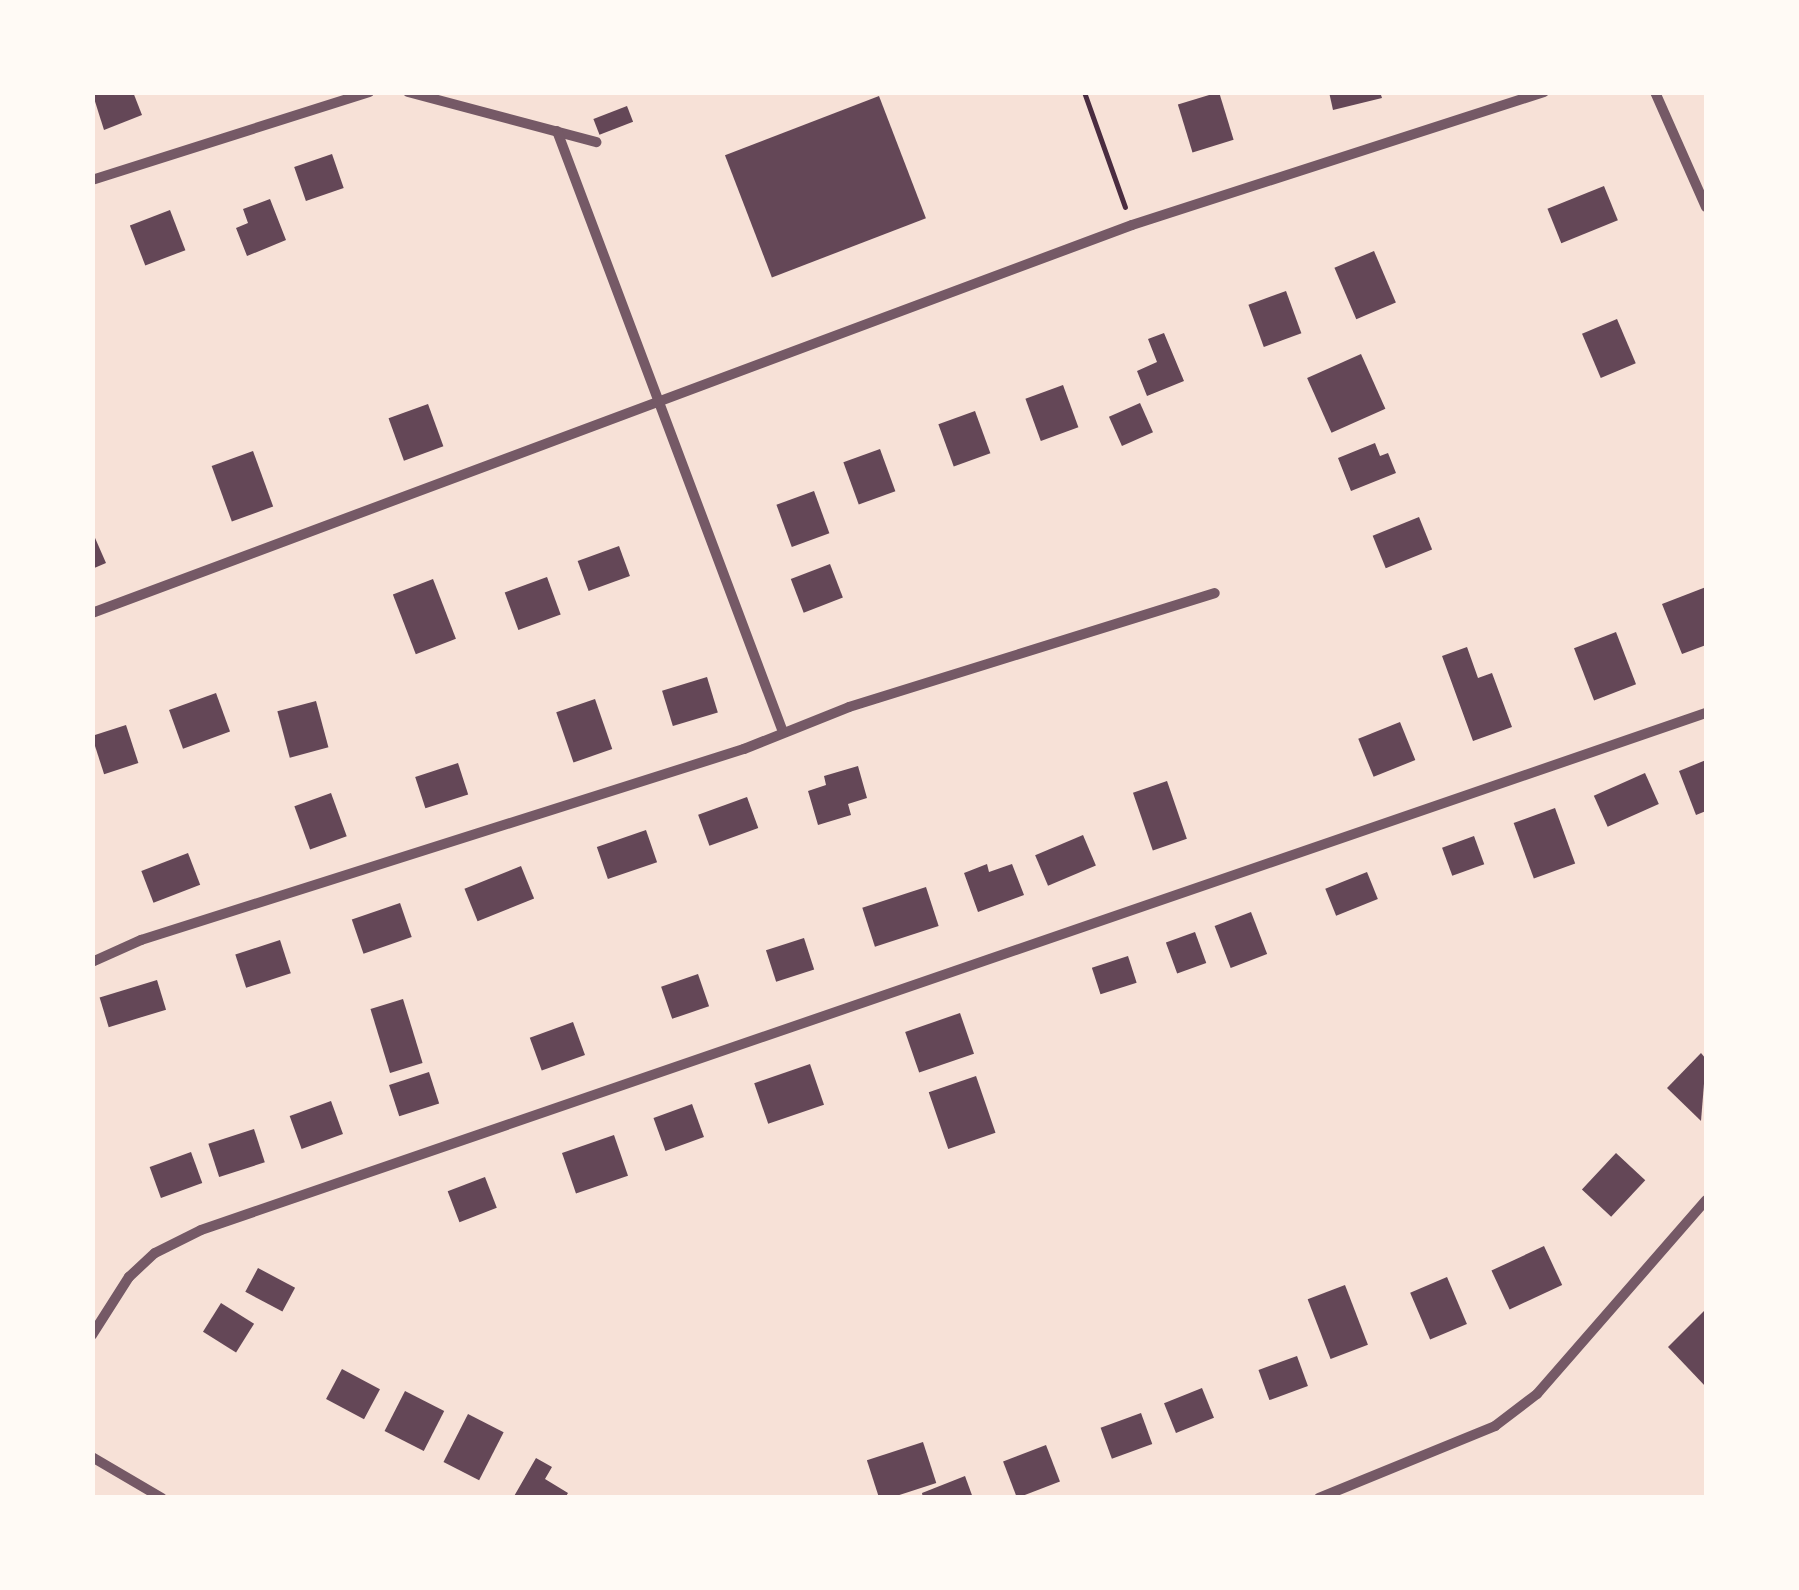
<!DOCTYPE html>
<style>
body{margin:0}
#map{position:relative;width:1799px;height:1590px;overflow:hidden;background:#f7e1d7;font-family:"Playfair Display",serif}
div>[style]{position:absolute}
.building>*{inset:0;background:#644757;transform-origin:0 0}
.path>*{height:5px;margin:-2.5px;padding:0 2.5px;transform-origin:2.5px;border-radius:2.5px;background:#4a2c40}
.minor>*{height:10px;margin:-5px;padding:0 5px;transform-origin:5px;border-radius:5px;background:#755966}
span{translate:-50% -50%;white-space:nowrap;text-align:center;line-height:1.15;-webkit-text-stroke:10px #fffaf5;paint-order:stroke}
.frame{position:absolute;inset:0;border:95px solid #fffaf5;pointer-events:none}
</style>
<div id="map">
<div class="building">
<div style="clip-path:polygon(92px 92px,133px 92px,142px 115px,104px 130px)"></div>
<div style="left:1219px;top:92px;width:50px;height:43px;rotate:73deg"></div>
<div style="clip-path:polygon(1329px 92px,1380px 92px,1382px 98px,1333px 110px)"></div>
<div style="left:879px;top:96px;width:131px;height:165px;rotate:69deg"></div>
<div style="left:627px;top:106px;width:17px;height:36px;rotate:69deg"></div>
<div style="left:332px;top:154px;width:36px;height:40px;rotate:71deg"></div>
<div style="left:1604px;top:186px;width:37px;height:61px;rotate:68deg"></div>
<div style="clip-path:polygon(270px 199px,286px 240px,247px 256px,236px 228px,248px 223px,243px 209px)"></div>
<div style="left:170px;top:210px;width:43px;height:43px;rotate:69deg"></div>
<div style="left:1374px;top:251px;width:56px;height:43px;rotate:67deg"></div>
<div style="left:1286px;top:291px;width:45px;height:40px;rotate:70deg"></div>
<div style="left:1617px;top:319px;width:48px;height:38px;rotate:67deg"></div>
<div style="clip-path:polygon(1164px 333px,1184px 381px,1147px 396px,1137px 371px,1157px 362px,1148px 339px)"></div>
<div style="left:1361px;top:354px;width:60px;height:59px;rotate:66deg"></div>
<div style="left:1063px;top:385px;width:45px;height:40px;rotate:70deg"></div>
<div style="left:1140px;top:403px;width:32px;height:34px;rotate:66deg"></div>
<div style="left:428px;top:404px;width:45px;height:42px;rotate:70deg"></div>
<div style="left:975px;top:411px;width:45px;height:39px;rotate:70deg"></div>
<div style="clip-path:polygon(1375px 443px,1380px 456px,1388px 453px,1396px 473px,1351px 491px,1338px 458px)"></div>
<div style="left:880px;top:449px;width:45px;height:39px;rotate:70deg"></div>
<div style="left:253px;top:451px;width:59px;height:44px;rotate:70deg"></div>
<div style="left:814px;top:491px;width:45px;height:40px;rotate:70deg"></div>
<div style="left:1419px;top:517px;width:35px;height:50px;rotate:68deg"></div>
<div style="clip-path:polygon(92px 531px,106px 563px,92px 569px)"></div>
<div style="left:619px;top:546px;width:32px;height:44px;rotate:70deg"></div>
<div style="left:830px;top:564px;width:36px;height:42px;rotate:69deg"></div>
<div style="left:547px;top:577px;width:40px;height:45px;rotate:70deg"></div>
<div style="left:433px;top:579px;width:64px;height:43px;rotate:69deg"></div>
<div style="clip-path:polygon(1706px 587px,1706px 645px,1682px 654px,1662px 604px)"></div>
<div style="left:1616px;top:632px;width:56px;height:45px;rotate:69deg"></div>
<div style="clip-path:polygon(1467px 647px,1478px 678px,1492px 673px,1512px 727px,1473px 741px,1442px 656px)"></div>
<div style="left:707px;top:677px;width:37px;height:47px;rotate:73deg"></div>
<div style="left:216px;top:693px;width:41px;height:50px;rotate:70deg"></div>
<div style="left:595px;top:699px;width:53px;height:41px;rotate:71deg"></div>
<div style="left:316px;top:701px;width:48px;height:40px;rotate:75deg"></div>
<div style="left:1400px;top:722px;width:41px;height:45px;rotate:68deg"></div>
<div style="left:126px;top:725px;width:40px;height:36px;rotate:72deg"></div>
<div style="clip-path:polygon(1706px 760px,1706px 811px,1696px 815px,1679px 771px)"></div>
<div style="left:458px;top:763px;width:33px;height:45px;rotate:72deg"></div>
<div style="clip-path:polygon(858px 766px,867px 798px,848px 804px,851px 815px,818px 825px,808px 791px,826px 785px,824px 776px)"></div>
<div style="left:1645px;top:773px;width:34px;height:56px;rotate:66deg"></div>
<div style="left:1167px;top:781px;width:61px;height:36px;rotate:71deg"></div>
<div style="left:331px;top:793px;width:46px;height:39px;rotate:70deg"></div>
<div style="left:747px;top:797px;width:33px;height:52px;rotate:70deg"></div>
<div style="left:1555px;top:808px;width:59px;height:44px;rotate:70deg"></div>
<div style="left:646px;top:830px;width:34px;height:52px;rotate:71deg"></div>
<div style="left:1083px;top:835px;width:33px;height:52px;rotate:67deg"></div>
<div style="left:1474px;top:836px;width:30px;height:34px;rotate:70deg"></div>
<div style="left:188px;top:853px;width:34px;height:50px;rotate:69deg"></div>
<div style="clip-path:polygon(987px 864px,989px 872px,1012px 864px,1024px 895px,978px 912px,964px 873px)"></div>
<div style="left:521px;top:866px;width:35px;height:61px;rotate:68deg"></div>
<div style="left:1367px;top:872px;width:29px;height:45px;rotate:68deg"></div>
<div style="left:926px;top:887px;width:41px;height:67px;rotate:72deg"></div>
<div style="left:400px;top:903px;width:36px;height:51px;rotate:71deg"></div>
<div style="left:1251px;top:912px;width:45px;height:39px;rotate:69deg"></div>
<div style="left:1195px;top:932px;width:33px;height:31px;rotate:70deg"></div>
<div style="left:804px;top:938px;width:33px;height:40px;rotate:72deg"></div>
<div style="left:280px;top:940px;width:35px;height:47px;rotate:72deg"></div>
<div style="left:1128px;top:956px;width:28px;height:38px;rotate:72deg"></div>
<div style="left:698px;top:974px;width:34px;height:39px;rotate:71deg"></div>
<div style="left:157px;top:980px;width:31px;height:60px;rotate:73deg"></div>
<div style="left:403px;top:999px;width:67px;height:34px;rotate:73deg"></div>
<div style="left:960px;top:1013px;width:43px;height:58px;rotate:71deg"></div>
<div style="left:573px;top:1022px;width:35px;height:46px;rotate:70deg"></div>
<div style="clip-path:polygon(1701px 1053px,1706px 1059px,1701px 1121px,1667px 1088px)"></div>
<div style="left:810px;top:1064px;width:43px;height:59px;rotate:71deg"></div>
<div style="left:429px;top:1072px;width:33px;height:42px;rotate:72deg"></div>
<div style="left:976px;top:1076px;width:60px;height:50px;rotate:71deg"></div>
<div style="left:331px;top:1101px;width:35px;height:44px;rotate:70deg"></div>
<div style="left:692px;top:1104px;width:35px;height:41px;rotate:70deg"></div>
<div style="left:254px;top:1129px;width:35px;height:48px;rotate:72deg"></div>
<div style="left:614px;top:1135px;width:43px;height:55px;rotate:71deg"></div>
<div style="left:191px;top:1152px;width:33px;height:44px;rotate:70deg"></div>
<div style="left:1616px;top:1153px;width:40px;height:50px;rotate:43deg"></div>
<div style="left:485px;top:1177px;width:33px;height:40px;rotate:69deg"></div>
<div style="left:1544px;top:1246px;width:43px;height:58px;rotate:65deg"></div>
<div style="left:258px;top:1268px;width:42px;height:27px;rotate:28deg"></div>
<div style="left:1447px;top:1277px;width:51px;height:40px;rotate:67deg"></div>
<div style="left:1345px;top:1285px;width:64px;height:40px;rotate:69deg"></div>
<div style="left:221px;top:1303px;width:39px;height:34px;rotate:32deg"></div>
<div style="clip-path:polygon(1706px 1309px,1706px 1387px,1668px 1347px)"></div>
<div style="left:1297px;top:1356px;width:32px;height:41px;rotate:70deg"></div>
<div style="left:342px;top:1369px;width:43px;height:34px;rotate:28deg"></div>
<div style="left:1202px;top:1388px;width:32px;height:41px;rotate:68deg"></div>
<div style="left:405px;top:1391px;width:44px;height:45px;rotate:27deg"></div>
<div style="left:1141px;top:1413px;width:33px;height:43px;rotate:70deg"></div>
<div style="left:468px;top:1414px;width:40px;height:54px;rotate:27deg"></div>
<div style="left:923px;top:1442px;width:43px;height:59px;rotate:72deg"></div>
<div style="left:1046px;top:1445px;width:39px;height:46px;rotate:69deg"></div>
<div style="clip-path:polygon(536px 1458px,552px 1467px,545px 1479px,568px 1493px,565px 1498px,513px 1498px)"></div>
<div style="clip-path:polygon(965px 1476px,973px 1498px,923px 1498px,922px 1493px)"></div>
</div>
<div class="path">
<div style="left:1084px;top:92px;width:122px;rotate:70.4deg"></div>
</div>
<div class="minor">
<div style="left:408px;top:92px;width:195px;rotate:14.9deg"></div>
<div style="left:1655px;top:92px;width:126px;rotate:66.1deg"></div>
<div style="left:557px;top:131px;width:642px;rotate:69.39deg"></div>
<div style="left:92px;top:180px;width:291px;rotate:-17.6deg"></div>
<div style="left:92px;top:613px;width:1110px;rotate:-20.46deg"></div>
<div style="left:1132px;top:225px;width:433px;rotate:-17.9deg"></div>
<div style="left:92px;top:962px;width:54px;rotate:-24.2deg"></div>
<div style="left:141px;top:940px;width:633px;rotate:-17.58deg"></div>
<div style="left:744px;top:749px;width:113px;rotate:-21.8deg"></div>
<div style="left:849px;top:707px;width:383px;rotate:-17.3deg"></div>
<div style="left:92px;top:1335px;width:69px;rotate:-57.5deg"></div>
<div style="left:129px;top:1277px;width:35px;rotate:-43deg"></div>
<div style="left:155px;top:1253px;width:51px;rotate:-26.6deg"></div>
<div style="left:201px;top:1230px;width:1591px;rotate:-18.96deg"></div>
<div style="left:92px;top:1457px;width:81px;rotate:30.4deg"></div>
<div style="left:1319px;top:1498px;width:190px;rotate:-22.2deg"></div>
<div style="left:1495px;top:1426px;width:53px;rotate:-37.3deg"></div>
<div style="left:1537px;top:1394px;width:257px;rotate:-48.9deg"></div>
</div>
<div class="frame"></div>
</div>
